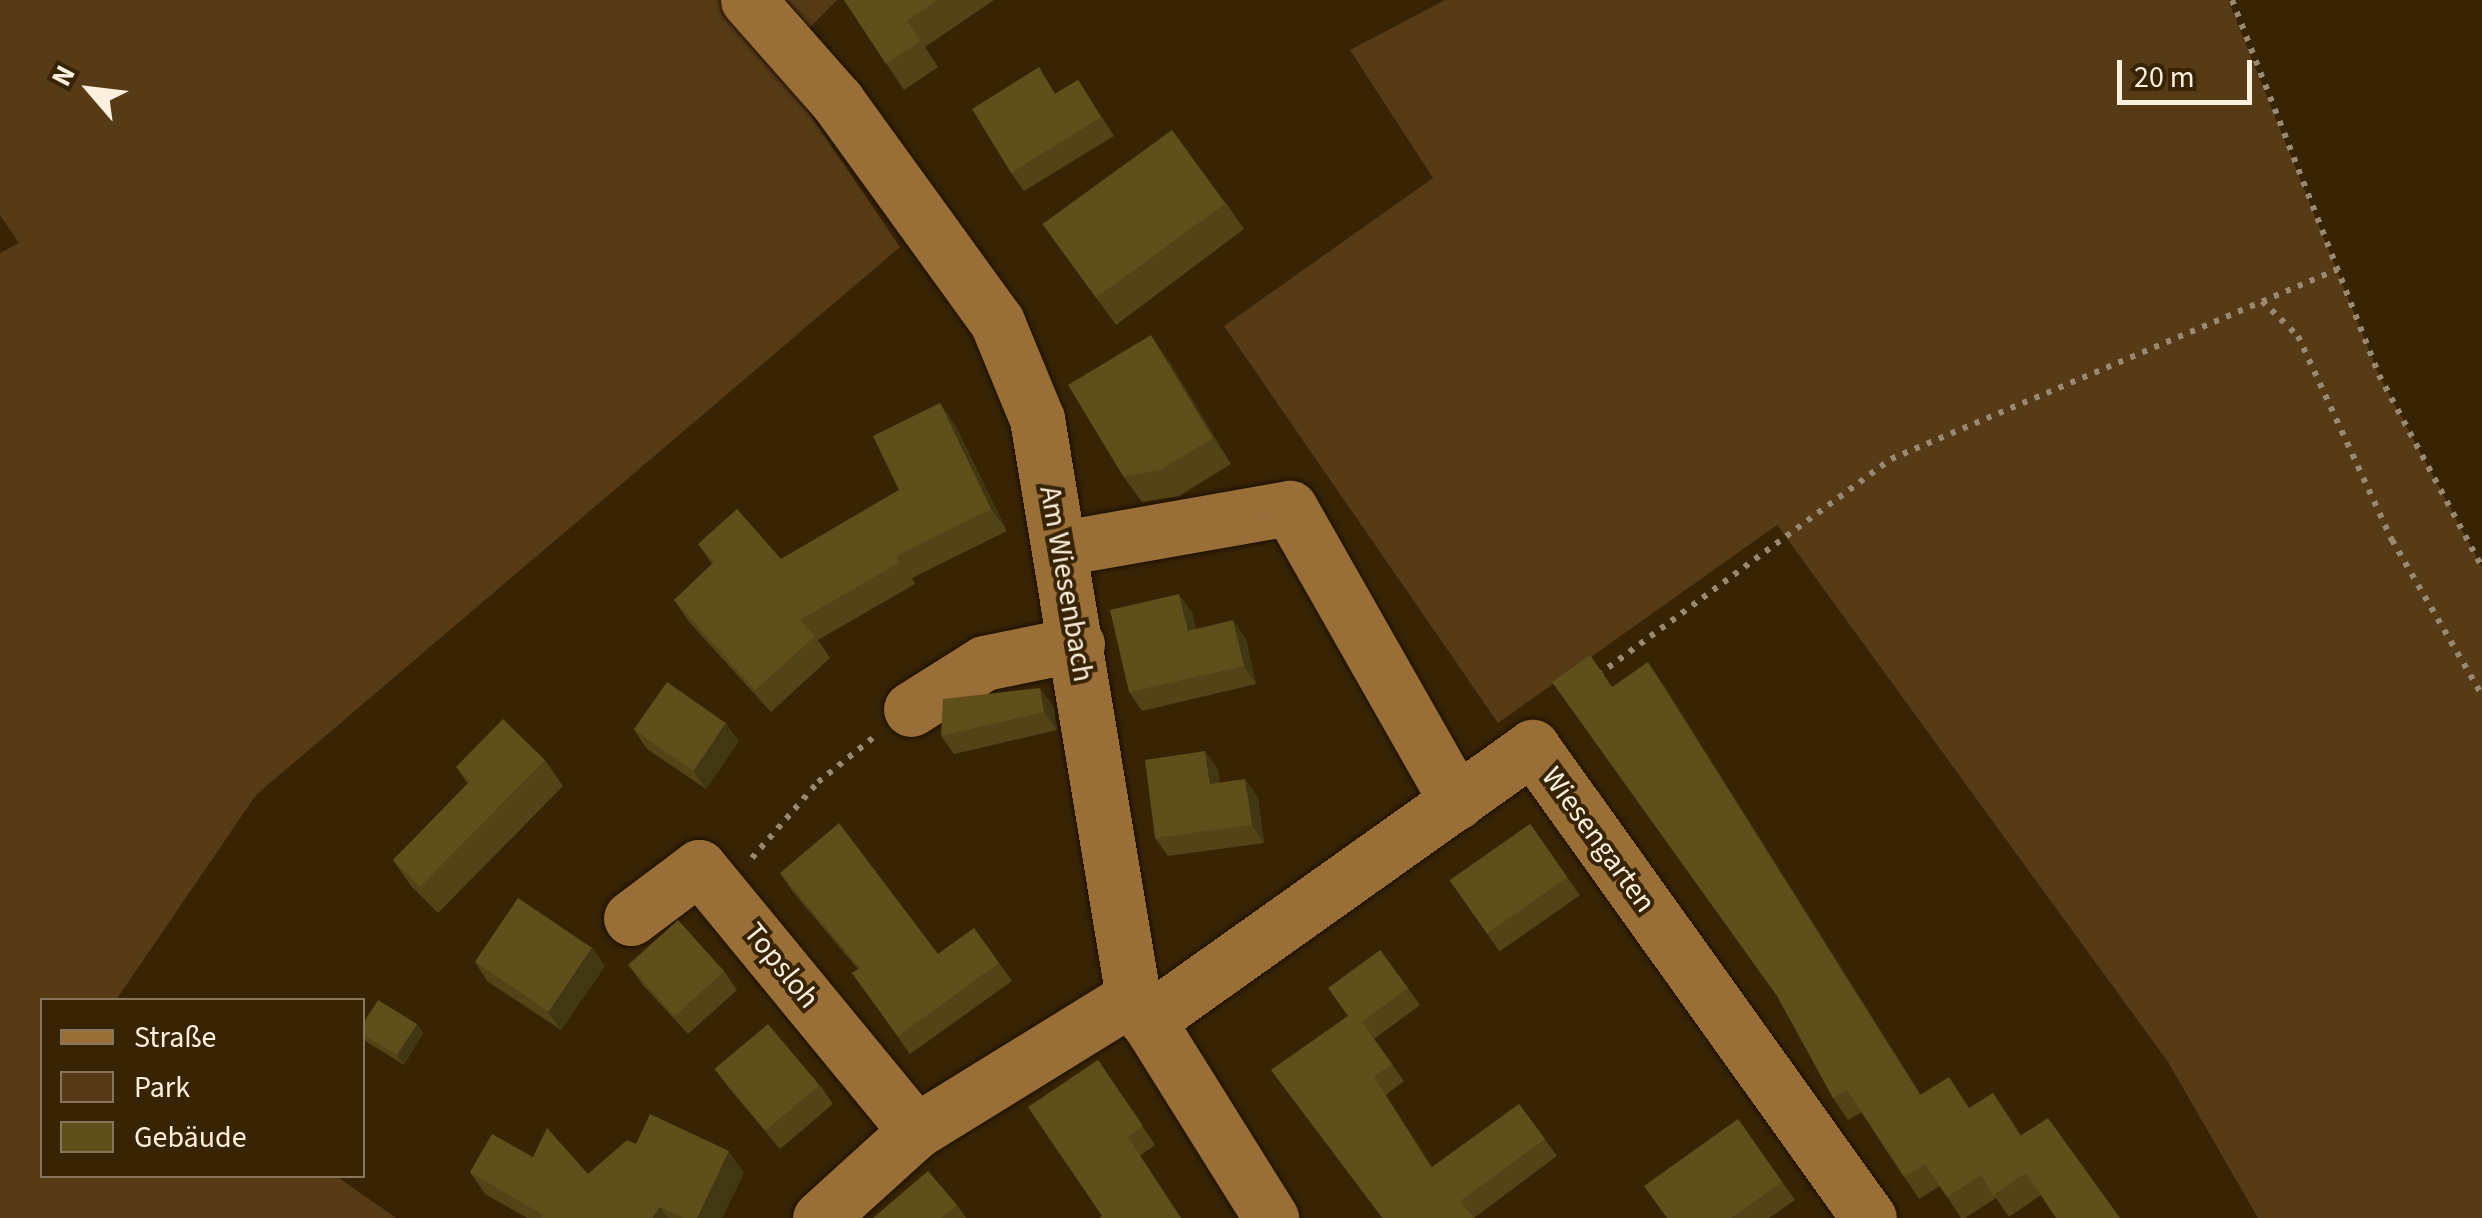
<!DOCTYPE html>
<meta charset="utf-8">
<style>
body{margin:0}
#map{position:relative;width:2482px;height:1218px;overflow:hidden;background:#382304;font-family:"Source Sans 3",sans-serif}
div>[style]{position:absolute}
.green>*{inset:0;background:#563b16}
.path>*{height:6px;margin-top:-3px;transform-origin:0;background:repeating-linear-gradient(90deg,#9a8971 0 5px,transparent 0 13px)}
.roads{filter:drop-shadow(0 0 2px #1a0e01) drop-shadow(0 0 2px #1a0e01)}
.minor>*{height:55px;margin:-27.5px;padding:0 27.5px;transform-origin:27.5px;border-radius:27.5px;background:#996f37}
.wall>*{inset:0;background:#524417;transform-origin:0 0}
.shaded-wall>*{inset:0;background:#423713}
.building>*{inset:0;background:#5f4f1b;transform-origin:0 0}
span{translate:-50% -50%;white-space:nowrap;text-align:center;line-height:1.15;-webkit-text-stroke:8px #382304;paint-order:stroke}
.street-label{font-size:30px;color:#fef0df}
.legend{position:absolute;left:40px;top:998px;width:325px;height:180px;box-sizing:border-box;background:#382304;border:2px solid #87755c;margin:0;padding:12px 18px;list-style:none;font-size:30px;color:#fef0df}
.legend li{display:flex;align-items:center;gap:20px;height:50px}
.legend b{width:50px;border:2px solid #87755c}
.north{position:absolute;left:40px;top:40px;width:100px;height:100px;-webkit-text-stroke:8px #382304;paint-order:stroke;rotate:298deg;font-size:28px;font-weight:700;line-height:40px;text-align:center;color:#fef0df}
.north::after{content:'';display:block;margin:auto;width:35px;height:45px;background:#fef0df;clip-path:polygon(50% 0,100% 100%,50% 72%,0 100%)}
.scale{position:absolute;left:2117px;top:60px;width:135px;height:45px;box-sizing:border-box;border:5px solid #fef0df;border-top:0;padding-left:12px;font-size:30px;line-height:35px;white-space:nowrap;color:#fef0df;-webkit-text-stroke:8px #382304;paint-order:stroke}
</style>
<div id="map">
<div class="green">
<div style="clip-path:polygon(0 0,837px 0,775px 63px,900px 247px,256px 795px,116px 1000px,42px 1000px,42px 1176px,336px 1176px,396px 1218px,0 1218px,0 253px,19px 243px,0 215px)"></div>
<div style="clip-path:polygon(1445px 0,2228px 0,2379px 375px,2482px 567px,2482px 1218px,2258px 1218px,2168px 1062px,1777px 525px,1498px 723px,1224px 326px,1433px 178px,1350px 50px)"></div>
</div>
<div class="path">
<div style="left:2232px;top:0;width:403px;rotate:68.6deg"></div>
<div style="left:2379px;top:375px;width:218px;rotate:61.8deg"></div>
<div style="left:2262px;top:301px;width:50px;rotate:44.2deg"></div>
<div style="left:2298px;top:336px;width:225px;rotate:65.3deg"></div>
<div style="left:2392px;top:540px;width:179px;rotate:59.9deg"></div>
<div style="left:1598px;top:675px;width:364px;rotate:-36.4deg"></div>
<div style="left:1891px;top:459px;width:486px;rotate:-23deg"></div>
<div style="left:752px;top:858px;width:101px;rotate:-49deg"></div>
<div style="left:818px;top:782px;width:72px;rotate:-38.8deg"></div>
</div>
<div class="roads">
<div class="minor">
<div style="left:748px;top:0;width:135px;rotate:48.6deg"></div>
<div style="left:837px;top:101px;width:273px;rotate:54.1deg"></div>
<div style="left:997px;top:322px;width:105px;rotate:67.6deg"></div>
<div style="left:1037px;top:419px;width:586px;rotate:80.57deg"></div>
<div style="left:1133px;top:997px;width:261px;rotate:58deg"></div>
<div style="left:1062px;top:548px;width:231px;rotate:-10deg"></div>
<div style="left:1290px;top:508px;width:338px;rotate:60.4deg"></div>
<div style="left:911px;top:709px;width:86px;rotate:-32.2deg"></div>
<div style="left:984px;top:663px;width:95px;rotate:-11.5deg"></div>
<div style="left:631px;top:918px;width:85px;rotate:-36.9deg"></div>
<div style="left:699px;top:867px;width:342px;rotate:50.6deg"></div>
<div style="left:1147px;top:1021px;width:473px;rotate:-35.4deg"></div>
<div style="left:1532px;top:747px;width:579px;rotate:54.42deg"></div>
<div style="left:820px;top:1218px;width:130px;rotate:-42.2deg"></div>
<div style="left:916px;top:1131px;width:255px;rotate:-31.7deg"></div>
</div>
</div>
<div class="wall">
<div style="clip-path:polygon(844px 0,994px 0,925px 47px,938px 67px,904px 90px)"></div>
<div style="clip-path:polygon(1078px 80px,1114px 136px,1024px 191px,1011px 173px,1056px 93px)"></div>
<div style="clip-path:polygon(1226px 203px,1244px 229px,1116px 325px,1043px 225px)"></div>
<div style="clip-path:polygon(1169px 361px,1231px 464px,1179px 496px,1142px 502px,1123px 476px)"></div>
<div style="clip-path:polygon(940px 403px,955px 425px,1007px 531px,912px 578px,915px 584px,818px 640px,830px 658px,771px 712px,689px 622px,674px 600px,712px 564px,698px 544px,781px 559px,899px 490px)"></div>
<div style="clip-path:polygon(1192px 612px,1196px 629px,1246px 639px,1256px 684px,1142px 711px,1129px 692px)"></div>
<div style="clip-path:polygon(1663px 684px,1921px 1095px,1970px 1108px,1993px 1093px,2021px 1135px,2041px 1195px,2009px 1217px,1996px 1198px,1965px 1218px,1961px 1218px,1940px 1186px,1919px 1199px,1862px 1112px,1848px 1120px,1833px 1098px,1612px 687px)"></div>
<div style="clip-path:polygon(1053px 706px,1057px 730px,954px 754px,941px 736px)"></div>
<div style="clip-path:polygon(634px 730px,739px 741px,706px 789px,647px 749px)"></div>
<div style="clip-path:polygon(545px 760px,563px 786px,438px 913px,411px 886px,393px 860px,468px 784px,456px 767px)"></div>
<div style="clip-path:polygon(1218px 769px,1220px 783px,1258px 797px,1264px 843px,1168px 856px,1155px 838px)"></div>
<div style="left:1530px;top:824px;width:87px;height:98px;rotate:55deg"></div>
<div style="clip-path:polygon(780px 873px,938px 954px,974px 928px,1012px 981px,910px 1054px,852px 973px,858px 969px,793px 892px)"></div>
<div style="clip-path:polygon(592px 947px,605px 966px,561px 1030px,487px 981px,475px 962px)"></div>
<div style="clip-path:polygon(1380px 950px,1420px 1005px,1374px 1039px,1404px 1081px,1386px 1095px,1432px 1167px,1519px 1104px,1557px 1156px,1474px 1218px,1382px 1218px,1271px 1070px,1348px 1016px)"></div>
<div style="clip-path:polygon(629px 966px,724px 971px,737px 990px,688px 1034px,642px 984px)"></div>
<div style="clip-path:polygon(417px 1024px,423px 1033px,404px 1065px,365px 1041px,362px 1037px,362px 1025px)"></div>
<div style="clip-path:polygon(1098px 1060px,1155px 1145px,1141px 1155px,1102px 1216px)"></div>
<div style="clip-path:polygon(715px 1069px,820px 1085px,833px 1104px,780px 1149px,728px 1087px)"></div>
<div style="clip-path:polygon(1738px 1119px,1795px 1200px,1769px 1218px,1667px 1218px)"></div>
<div style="clip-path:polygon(636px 1144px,744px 1173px,722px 1218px,527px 1218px,485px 1194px,470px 1172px,533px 1157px,588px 1174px)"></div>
<div style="clip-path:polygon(957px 1205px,966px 1218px,873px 1218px)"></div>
</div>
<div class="shaded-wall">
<div style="clip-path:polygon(1151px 335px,1169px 361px,1231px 464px,1213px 438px)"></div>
<div style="clip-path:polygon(940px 403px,955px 425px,1007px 531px,991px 509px)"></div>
<div style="clip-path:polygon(1179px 594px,1192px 612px,1200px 649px,1188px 631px)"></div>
<div style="clip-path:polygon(1233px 620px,1246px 639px,1256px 684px,1244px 666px)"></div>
<div style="clip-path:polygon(1648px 662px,1663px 684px,1936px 1118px,1920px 1095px)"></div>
<div style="clip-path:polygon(1040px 688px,1053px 706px,1057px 730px,1044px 712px)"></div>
<div style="clip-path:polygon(726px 723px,739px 741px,706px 789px,694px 771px)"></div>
<div style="clip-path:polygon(1205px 751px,1218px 769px,1223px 802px,1210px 784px)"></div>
<div style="clip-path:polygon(1245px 779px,1258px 797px,1264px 843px,1252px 825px)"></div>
<div style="clip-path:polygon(592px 947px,605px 966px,561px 1030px,548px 1012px)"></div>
<div style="clip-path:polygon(417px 1024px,423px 1033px,404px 1065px,397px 1055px)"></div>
<div style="clip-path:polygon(729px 1151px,744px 1173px,722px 1218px,697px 1218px)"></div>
<div style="clip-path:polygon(660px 1207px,668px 1218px,652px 1218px)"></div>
</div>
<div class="building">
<div style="clip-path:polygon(844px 0,937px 0,907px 21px,920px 41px,886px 64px)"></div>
<div style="clip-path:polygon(1039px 67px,1055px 94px,1078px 80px,1101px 117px,1011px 173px,972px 109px)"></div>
<div style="left:1172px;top:130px;width:91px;height:160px;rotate:54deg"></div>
<div style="clip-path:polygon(1151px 335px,1213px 438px,1160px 470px,1123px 476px,1068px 385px)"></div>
<div style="clip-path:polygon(940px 403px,991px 509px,896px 556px,900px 562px,800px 620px,815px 636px,755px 690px,674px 600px,714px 562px,698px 544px,737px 509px,781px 559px,899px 490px,873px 436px)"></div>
<div style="clip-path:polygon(1179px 594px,1188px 631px,1233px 620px,1244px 666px,1129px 692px,1110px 610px)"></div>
<div style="clip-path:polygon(1590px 655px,1612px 687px,1648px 662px,1920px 1095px,1949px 1077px,1969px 1108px,1993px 1093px,2020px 1136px,2048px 1118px,2120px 1218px,2056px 1218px,2026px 1173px,1993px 1195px,1981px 1175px,1947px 1197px,1925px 1164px,1904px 1177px,1847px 1090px,1833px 1098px,1777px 996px,1552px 682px)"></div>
<div style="left:667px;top:682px;width:72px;height:58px;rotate:35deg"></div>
<div style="clip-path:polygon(1040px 688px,1044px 712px,941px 736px,943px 699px)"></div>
<div style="clip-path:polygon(503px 719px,545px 760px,420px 887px,393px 860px,470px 781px,456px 767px)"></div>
<div style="clip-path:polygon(1205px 751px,1210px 784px,1245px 779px,1252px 825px,1155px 838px,1145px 760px)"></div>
<div style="clip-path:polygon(839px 823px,938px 954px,974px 928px,999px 963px,898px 1036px,852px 973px,860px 968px,780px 873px)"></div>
<div style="left:1530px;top:824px;width:65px;height:98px;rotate:55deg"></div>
<div style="left:518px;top:898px;width:89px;height:77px;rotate:34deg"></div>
<div style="left:678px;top:920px;width:69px;height:67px;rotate:48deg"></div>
<div style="clip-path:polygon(1380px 950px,1408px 988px,1362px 1022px,1392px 1064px,1374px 1077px,1431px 1168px,1519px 1104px,1545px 1139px,1460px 1201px,1474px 1218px,1383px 1218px,1271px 1070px,1348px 1016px,1328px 988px)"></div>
<div style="clip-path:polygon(378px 1000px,417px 1024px,397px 1055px,362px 1034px,362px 1025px)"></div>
<div style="left:768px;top:1024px;width:80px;height:70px;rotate:50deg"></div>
<div style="clip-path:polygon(1098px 1060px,1143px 1126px,1128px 1137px,1181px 1218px,1099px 1218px,1102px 1216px,1028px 1107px)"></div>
<div style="clip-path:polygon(650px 1114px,729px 1151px,697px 1218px,684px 1218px,660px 1207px,652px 1218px,541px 1218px,543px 1215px,470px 1172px,492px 1134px,533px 1157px,547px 1128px,588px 1174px,627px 1140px,636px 1144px)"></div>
<div style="clip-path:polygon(1738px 1119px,1782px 1182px,1731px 1218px,1667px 1218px,1644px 1186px)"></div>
<div style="clip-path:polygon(928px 1171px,957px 1205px,941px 1218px,873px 1218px)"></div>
</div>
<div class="street-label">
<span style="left:1066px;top:584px;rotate:80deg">Am Wiesenbach</span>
<span style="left:1598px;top:840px;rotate:54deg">Wiesengarten</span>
<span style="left:781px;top:966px;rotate:51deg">Topsloh</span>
</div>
<ul class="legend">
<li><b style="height:12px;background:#996f37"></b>Straße</li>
<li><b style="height:28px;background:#563b16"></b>Park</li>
<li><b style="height:28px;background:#5f4f1b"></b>Gebäude</li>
</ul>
<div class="north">N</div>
<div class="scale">20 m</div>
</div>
